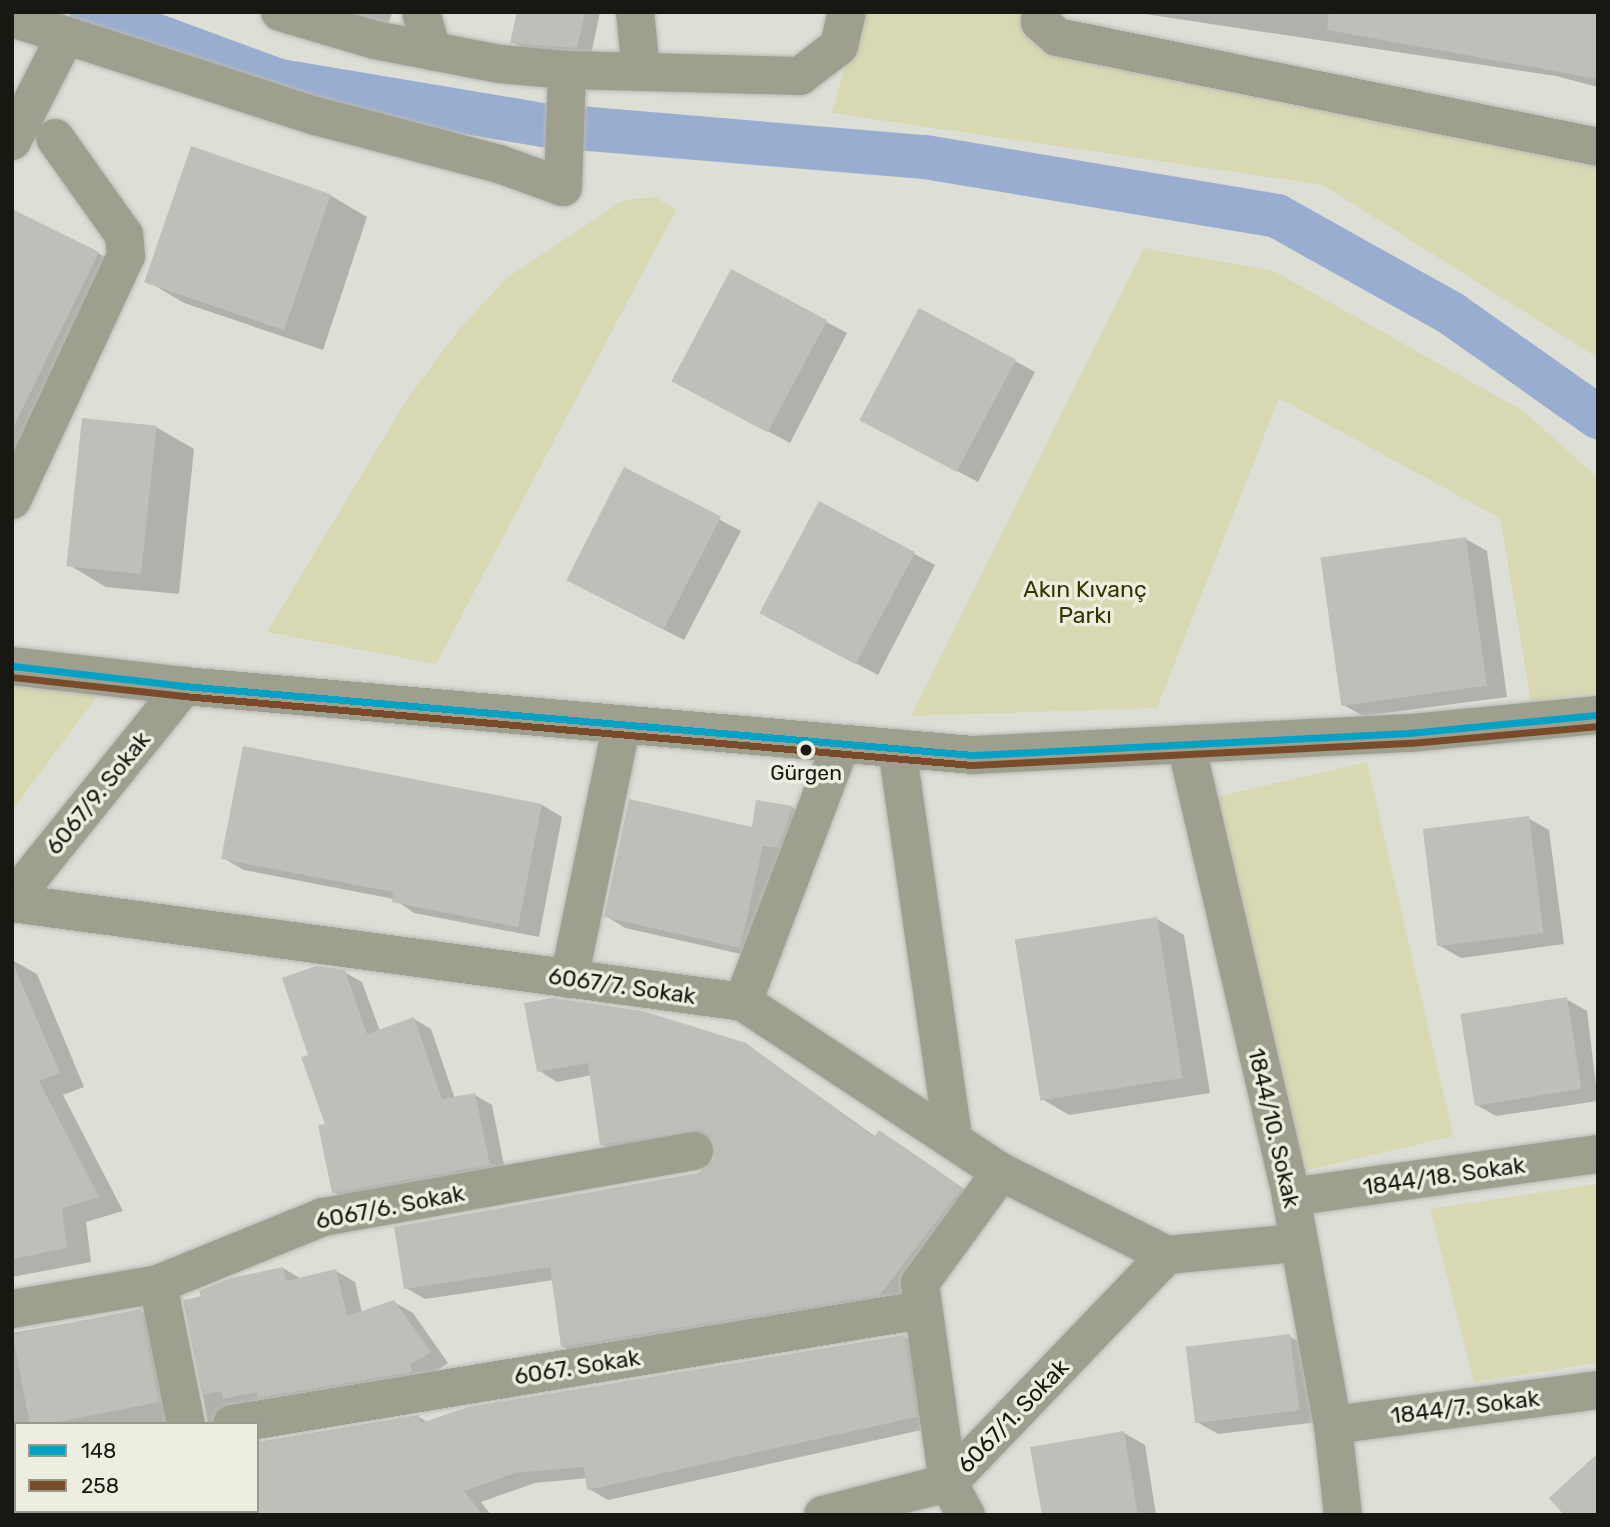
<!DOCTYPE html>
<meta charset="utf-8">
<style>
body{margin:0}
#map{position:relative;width:1610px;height:1527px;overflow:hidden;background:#ddded6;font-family:Rubik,sans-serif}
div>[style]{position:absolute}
.green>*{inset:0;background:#d8d8b3;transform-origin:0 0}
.shadow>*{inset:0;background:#0003}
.canal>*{height:44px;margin:-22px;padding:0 22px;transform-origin:22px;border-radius:22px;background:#99add0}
.building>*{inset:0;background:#bfbfb9;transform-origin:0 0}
.roads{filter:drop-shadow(0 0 2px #b9bab4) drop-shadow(0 0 2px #b9bab4)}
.street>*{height:38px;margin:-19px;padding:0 19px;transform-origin:19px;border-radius:19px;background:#9f9f90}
.bus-1>*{height:7px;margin:-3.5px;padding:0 3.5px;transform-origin:3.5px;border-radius:3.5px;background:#01a2c5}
.bus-2>*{height:7px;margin:-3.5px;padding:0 3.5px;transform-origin:3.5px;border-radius:3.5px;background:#7a4b2a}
.dots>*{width:19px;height:19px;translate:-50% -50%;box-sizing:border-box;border:4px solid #eeeee0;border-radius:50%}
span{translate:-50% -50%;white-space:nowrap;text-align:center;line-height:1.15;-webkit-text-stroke:7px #eeeee0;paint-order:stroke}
.bus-label{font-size:21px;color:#181813}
.park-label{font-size:23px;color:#363500}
.street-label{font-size:23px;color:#181813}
.frame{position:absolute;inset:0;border:14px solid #181813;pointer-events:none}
.legend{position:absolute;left:14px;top:1422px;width:245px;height:91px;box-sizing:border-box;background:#eeeee0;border:2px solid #98988e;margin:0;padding:9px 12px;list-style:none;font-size:21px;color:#181813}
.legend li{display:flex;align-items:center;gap:14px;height:35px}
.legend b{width:35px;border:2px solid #98988e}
</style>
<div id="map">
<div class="green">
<div style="clip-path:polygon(861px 12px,1025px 12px,1055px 51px,1598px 167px,1598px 358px,1323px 185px,832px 113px)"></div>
<div style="clip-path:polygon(655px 197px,676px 210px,436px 664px,267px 632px,408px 398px,460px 328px,508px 277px,622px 201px)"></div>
<div style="clip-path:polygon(1144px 248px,1274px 271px,1523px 411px,1598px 478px,1598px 692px,1531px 702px,1500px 518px,1279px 398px,1157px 708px,911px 716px)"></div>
<div style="clip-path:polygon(12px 686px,98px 695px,12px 810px)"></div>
<div style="left:1367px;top:762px;width:384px;height:155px;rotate:77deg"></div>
<div style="clip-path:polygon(1598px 1184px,1598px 1363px,1474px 1382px,1430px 1209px)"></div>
</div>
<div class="shadow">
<div style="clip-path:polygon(343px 12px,393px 12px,387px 25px)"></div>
<div style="clip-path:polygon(519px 12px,600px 12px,591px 55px,526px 50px,512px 42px)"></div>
<div style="clip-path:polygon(1132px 12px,1598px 12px,1598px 87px,1556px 76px)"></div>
<div style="clip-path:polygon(330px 195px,367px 217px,323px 350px,184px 303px,147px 281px)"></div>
<div style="clip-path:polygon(12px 229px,98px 253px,135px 275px,12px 518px)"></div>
<div style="clip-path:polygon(731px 271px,847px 333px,790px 443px,695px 392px)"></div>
<div style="clip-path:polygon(1015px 361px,1035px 372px,978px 482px,883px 432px)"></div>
<div style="clip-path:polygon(156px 427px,194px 449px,179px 594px,106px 587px,69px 565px)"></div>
<div style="clip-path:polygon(624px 469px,741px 531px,684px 640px,588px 590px)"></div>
<div style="clip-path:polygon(820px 504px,935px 565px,878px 675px,783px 625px)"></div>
<div style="clip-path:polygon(1466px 539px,1487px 551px,1507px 697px,1363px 716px,1342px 704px)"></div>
<div style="clip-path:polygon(757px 802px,793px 808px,812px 819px,759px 958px,625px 928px,606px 916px,753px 830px)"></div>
<div style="clip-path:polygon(542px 805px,562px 817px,539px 937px,414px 913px,394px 899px,244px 870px,223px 858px)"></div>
<div style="clip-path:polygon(1528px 818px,1549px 830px,1564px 944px,1461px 958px,1440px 946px)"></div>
<div style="clip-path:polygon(1157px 919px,1184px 935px,1210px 1093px,1069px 1115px,1042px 1099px)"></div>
<div style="clip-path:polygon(12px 960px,37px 974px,84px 1087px,63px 1095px,123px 1211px,86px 1222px,91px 1262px,12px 1277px)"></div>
<div style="clip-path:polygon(344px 972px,362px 982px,380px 1031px,414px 1019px,431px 1029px,455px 1099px,475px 1095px,492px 1105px,506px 1175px,351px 1202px,334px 1192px,327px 1125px,310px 1056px)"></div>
<div style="clip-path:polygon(1566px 999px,1587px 1011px,1598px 1101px,1496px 1116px,1475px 1104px)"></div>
<div style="clip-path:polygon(526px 1004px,746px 1044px,876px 1137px,879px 1132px,898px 1143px,980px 1200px,899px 1305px,581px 1357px,562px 1346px,553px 1280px,425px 1299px,406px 1288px,699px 1174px,716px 1160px,713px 1141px,621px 1155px,602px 1144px,592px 1075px,557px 1082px,538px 1070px)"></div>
<div style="clip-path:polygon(283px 1268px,301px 1279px,336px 1271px,355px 1282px,362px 1313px,394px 1302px,413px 1313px,448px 1363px,428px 1376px,235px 1424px,208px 1424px,186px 1301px)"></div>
<div style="clip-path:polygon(140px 1311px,159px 1322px,180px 1424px,16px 1424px,12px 1458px,12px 1333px)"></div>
<div style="clip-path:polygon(1289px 1336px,1310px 1348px,1319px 1422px,1218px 1434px,1197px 1422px)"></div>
<div style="clip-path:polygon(905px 1337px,923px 1348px,935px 1427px,608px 1500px,589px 1489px,588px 1478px,535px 1483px,481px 1502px,491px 1515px,230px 1515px,257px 1511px,419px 1417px,428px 1422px)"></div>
<div style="clip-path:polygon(1124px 1433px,1145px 1445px,1156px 1515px,1043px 1515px)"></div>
<div style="clip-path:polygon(13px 1479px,16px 1511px,208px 1511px,12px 1515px)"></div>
</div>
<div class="canal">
<div style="left:92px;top:12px;width:200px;rotate:20.2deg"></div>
<div style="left:280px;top:81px;width:266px;rotate:9.5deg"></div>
<div style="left:542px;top:125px;width:384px;rotate:4.8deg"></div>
<div style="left:925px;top:157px;width:357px;rotate:9.5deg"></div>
<div style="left:1277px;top:216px;width:201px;rotate:29.2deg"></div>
<div style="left:1452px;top:314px;width:179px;rotate:35.2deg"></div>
</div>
<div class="building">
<div style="clip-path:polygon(517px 12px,585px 12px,577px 48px,510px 43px)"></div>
<div style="clip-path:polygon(1329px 12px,1598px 12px,1598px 79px,1327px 30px)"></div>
<div style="left:191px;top:146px;width:148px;height:144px;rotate:19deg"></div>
<div style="clip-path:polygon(12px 209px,99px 252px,12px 430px)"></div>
<div style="left:731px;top:269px;width:109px;height:127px;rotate:28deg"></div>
<div style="left:919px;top:308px;width:110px;height:127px;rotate:28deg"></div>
<div style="left:82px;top:418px;width:75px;height:149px;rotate:6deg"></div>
<div style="left:624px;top:467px;width:109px;height:127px;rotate:27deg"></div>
<div style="left:819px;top:501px;width:109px;height:127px;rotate:28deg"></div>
<div style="left:1466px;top:537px;width:150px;height:147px;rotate:82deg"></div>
<div style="clip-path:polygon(243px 746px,542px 804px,518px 927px,392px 902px,393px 892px,221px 859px)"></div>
<div style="clip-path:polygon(629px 799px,752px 827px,756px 800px,793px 806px,778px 848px,763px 846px,740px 948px,604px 917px)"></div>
<div style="left:1529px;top:816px;width:118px;height:107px;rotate:83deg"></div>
<div style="left:1157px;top:917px;width:163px;height:144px;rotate:81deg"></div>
<div style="clip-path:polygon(12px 961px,60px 1073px,39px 1081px,99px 1197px,62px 1208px,67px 1248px,12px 1259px)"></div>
<div style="clip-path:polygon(316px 966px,345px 970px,367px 1034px,414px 1017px,442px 1099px,475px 1093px,490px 1165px,332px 1193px,318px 1125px,325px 1124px,301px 1057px,308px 1055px,282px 978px)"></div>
<div style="left:1567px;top:997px;width:93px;height:108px;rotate:81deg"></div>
<div style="clip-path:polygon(552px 998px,643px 1011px,746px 1043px,874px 1137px,879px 1130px,962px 1188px,880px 1295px,561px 1347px,550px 1267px,404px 1289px,394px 1227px,698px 1173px,714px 1159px,711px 1137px,701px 1130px,600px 1145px,588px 1063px,537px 1072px,524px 1003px)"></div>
<div style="clip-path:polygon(283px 1267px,286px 1281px,336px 1269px,347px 1316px,394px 1300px,431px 1352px,410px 1365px,412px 1372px,257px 1398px,257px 1392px,223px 1399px,222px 1391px,202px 1395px,183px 1300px,201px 1297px,199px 1291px,231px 1278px)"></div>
<div style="left:141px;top:1309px;width:95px;height:131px;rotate:79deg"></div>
<div style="left:1290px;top:1334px;width:77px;height:105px;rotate:83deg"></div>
<div style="clip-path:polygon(905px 1335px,917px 1417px,587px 1490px,584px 1467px,515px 1473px,464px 1491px,483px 1515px,257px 1515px,257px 1442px,419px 1415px,421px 1423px,468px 1407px)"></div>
<div style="clip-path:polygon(1124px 1431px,1138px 1515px,1042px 1515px,1030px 1447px)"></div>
<div style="clip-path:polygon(1598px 1453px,1598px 1515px,1564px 1515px,1549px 1498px)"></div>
</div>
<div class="roads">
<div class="street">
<div style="left:280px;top:12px;width:99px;rotate:16.4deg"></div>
<div style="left:375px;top:40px;width:127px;rotate:10.9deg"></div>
<div style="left:500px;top:64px;width:67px;rotate:5.1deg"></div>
<div style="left:567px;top:70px;width:233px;rotate:1.5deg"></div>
<div style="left:800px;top:76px;width:49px;rotate:-37.6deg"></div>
<div style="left:839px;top:46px;width:35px;rotate:-77deg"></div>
<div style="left:421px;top:12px;width:41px;rotate:74.2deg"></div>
<div style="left:635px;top:12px;width:58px;rotate:84.1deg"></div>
<div style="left:1041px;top:12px;width:10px;rotate:96deg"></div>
<div style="left:1040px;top:22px;width:23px;rotate:41deg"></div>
<div style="left:1057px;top:37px;width:552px;rotate:11.49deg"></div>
<div style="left:12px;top:18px;width:319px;rotate:17.9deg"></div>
<div style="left:316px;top:116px;width:189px;rotate:14.7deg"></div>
<div style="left:499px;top:164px;width:68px;rotate:19.8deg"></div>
<div style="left:563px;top:187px;width:117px;rotate:-88deg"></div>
<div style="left:12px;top:141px;width:117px;rotate:-63deg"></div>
<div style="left:12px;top:500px;width:269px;rotate:-65deg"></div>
<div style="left:126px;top:256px;width:21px;rotate:-95deg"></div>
<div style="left:124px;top:235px;width:119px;rotate:-125.4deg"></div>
<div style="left:12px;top:666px;width:173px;rotate:6.6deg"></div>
<div style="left:184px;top:686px;width:792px;rotate:5deg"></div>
<div style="left:973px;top:755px;width:438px;rotate:-2.9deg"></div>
<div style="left:1410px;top:733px;width:189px;rotate:-5.5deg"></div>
<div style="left:1186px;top:744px;width:465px;rotate:76.9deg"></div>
<div style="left:1291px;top:1197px;width:232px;rotate:79.6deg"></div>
<div style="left:1333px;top:1425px;width:91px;rotate:83.7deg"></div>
<div style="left:897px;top:748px;width:395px;rotate:81.8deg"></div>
<div style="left:12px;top:900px;width:275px;rotate:-51.2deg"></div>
<div style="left:12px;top:903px;width:738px;rotate:7.71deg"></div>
<div style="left:743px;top:1002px;width:309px;rotate:33.4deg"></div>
<div style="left:1001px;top:1172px;width:186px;rotate:26.6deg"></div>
<div style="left:569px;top:979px;width:260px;rotate:-78.3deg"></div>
<div style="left:743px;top:1002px;width:276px;rotate:-69.2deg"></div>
<div style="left:1291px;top:1197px;width:310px;rotate:-8deg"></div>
<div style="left:1167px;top:1255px;width:131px;rotate:-5.3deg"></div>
<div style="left:158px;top:1284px;width:143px;rotate:78.7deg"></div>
<div style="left:12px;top:1309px;width:148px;rotate:-9.7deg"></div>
<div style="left:158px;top:1284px;width:178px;rotate:-22.1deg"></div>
<div style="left:323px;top:1217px;width:377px;rotate:-10.1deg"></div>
<div style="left:232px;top:1424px;width:698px;rotate:-9.39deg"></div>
<div style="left:1333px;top:1425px;width:267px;rotate:-7.5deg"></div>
<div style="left:12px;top:1457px;width:4px;rotate:-14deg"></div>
<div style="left:207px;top:1511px;width:4px;rotate:76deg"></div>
<div style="left:823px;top:1515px;width:129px;rotate:-14.4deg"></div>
<div style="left:948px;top:1483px;width:316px;rotate:-46.2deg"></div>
<div style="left:966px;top:1515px;width:37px;rotate:-119deg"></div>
<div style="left:948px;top:1483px;width:202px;rotate:-98deg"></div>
<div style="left:920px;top:1283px;width:137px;rotate:-53.9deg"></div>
</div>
</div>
<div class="bus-1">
<div style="left:12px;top:666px;width:173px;rotate:6.6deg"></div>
<div style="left:184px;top:686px;width:792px;rotate:5deg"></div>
<div style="left:973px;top:755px;width:438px;rotate:-2.9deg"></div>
<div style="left:1410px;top:733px;width:189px;rotate:-5.5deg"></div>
</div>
<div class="bus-2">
<div style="left:12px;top:677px;width:172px;rotate:6.3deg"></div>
<div style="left:183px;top:696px;width:792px;rotate:5deg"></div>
<div style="left:972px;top:765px;width:440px;rotate:-2.9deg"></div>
<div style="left:1411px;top:743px;width:188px;rotate:-5.2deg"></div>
</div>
<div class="dots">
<div style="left:806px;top:750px;background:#181813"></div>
</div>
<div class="bus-label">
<span style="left:806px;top:773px">Gürgen</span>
</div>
<div class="park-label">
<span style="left:1085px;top:602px">Akın Kıvanç<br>Parkı</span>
</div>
<div class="street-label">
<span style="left:98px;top:793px;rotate:-51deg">6067/9. Sokak</span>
<span style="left:622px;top:986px;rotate:8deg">6067/7. Sokak</span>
<span style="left:1274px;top:1128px;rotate:77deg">1844/10. Sokak</span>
<span style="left:1444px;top:1176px;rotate:-8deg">1844/18. Sokak</span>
<span style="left:390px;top:1207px;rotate:-11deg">6067/6. Sokak</span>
<span style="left:577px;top:1367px;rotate:-9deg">6067. Sokak</span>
<span style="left:1465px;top:1407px;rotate:-7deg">1844/7. Sokak</span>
<span style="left:1013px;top:1416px;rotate:-46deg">6067/1. Sokak</span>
</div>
<div class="frame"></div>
<ul class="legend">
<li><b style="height:9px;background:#01a2c5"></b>148</li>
<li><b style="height:9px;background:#7a4b2a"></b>258</li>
</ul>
</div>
